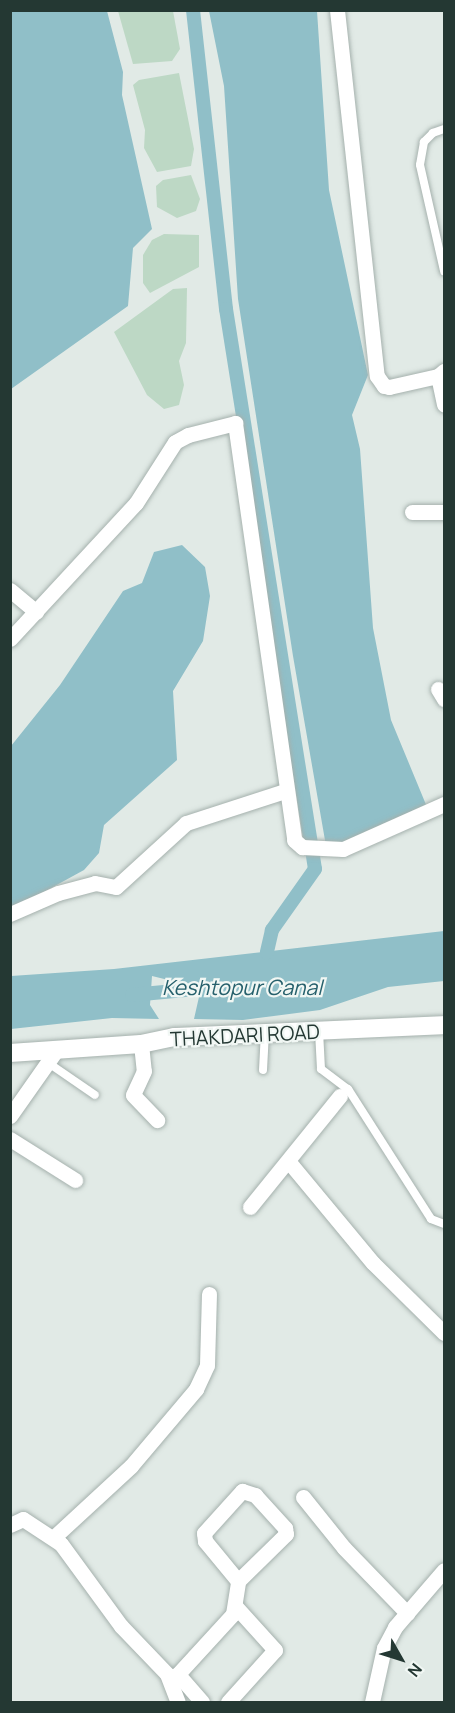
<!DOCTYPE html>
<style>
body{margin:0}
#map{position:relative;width:455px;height:1713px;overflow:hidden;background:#e1eae6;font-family:Manrope,sans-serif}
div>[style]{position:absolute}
.green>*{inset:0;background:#bdd8c5}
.water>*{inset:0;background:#90bfc8}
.canal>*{height:14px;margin:-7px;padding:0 7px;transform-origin:7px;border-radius:7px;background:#90bfc8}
.roads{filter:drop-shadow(0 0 2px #a5b1ad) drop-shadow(0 0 2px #a5b1ad)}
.service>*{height:8px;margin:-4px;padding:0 4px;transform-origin:4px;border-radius:4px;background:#fff}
.minor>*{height:15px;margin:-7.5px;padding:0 7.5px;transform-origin:7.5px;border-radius:7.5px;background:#fff}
.tertiary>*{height:18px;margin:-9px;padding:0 9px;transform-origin:9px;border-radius:9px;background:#fff}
span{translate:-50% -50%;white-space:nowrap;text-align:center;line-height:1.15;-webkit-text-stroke:4.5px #f1f7f4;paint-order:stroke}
.street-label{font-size:20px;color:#243833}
.water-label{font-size:21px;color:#26606c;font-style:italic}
.frame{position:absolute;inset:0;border:12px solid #243833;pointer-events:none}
.north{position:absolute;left:371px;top:1629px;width:60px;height:60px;-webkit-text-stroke:4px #f1f7f4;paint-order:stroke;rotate:129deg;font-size:16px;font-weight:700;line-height:24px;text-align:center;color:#243833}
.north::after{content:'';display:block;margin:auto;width:21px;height:27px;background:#243833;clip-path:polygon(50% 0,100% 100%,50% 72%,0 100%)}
</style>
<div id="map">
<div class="green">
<div style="clip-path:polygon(118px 11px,173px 11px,180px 49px,172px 61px,133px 64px)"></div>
<div style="clip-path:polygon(179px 73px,194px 149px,191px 166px,157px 172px,144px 148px,145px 130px,133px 85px,139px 80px)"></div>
<div style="clip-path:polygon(191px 175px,200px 199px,196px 211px,177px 218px,157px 207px,156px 186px,163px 180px)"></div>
<div style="clip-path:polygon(164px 234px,199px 235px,199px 267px,150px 293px,143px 283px,143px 255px,152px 240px)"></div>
<div style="clip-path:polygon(187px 288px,186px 343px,179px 361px,184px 385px,179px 405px,164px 409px,147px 395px,114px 332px,173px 289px)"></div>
</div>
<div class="water">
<div style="clip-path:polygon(11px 10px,107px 11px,123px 72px,122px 95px,152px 229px,133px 248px,128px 306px,11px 389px)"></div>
<div style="clip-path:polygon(209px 11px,317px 11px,329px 190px,368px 375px,352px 415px,360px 449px,373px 628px,391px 720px,427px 807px,343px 846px,326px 846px,293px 656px,238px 299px,224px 86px)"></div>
<div style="clip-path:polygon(182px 545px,205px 567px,210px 596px,203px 641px,173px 691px,177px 760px,104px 825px,99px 853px,84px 870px,11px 910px,11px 746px,60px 685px,123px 591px,142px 583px,154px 552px)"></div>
<div style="clip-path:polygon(444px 931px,444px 981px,388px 987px,320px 1010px,243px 1020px,194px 1019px,201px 988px,152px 976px,150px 1005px,159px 1019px,112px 1018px,11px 1029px,11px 976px,114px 969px)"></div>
</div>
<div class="canal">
<div style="left:193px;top:10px;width:301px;rotate:83.7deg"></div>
<div style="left:226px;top:309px;width:567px;rotate:80.97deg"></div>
<div style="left:315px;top:869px;width:75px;rotate:125.2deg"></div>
<div style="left:272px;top:930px;width:23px;rotate:103deg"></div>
<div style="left:132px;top:995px;width:85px;rotate:-5.4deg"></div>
</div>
<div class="roads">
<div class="service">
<div style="left:444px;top:129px;width:12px;rotate:160deg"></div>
<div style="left:433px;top:133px;width:13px;rotate:135deg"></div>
<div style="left:424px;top:142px;width:23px;rotate:100deg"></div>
<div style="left:420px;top:165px;width:109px;rotate:77.2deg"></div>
<div style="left:319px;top:1031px;width:38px;rotate:87deg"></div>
<div style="left:321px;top:1069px;width:34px;rotate:37deg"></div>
<div style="left:348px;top:1089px;width:154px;rotate:57.4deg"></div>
<div style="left:431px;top:1219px;width:14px;rotate:21deg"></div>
<div style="left:47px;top:1062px;width:58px;rotate:34.5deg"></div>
<div style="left:263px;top:1070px;width:36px;rotate:-87deg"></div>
</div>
<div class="minor">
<div style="left:337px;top:10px;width:368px;rotate:83.8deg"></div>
<div style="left:377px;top:376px;width:12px;rotate:55deg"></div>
<div style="left:384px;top:386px;width:5px;rotate:11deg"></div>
<div style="left:389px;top:387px;width:50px;rotate:-12.7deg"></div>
<div style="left:438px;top:376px;width:8px;rotate:-40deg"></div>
<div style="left:438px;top:376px;width:29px;rotate:78deg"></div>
<div style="left:412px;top:512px;width:32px"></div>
<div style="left:10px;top:590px;width:34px;rotate:40deg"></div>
<div style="left:10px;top:639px;width:185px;rotate:-47.2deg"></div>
<div style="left:136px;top:503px;width:72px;rotate:-57.4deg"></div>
<div style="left:175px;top:442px;width:15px;rotate:-28deg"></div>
<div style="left:188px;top:435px;width:49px;rotate:-14.3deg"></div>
<div style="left:235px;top:423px;width:421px;rotate:81.9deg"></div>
<div style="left:294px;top:840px;width:11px;rotate:41deg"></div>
<div style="left:302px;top:847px;width:41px;rotate:2.8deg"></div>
<div style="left:343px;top:849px;width:111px;rotate:-24deg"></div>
<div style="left:438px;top:689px;width:12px;rotate:59deg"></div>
<div style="left:10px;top:914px;width:52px;rotate:-23.6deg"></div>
<div style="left:58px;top:893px;width:38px;rotate:-15deg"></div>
<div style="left:95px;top:883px;width:21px;rotate:11deg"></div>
<div style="left:116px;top:887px;width:95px;rotate:-42.4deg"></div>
<div style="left:186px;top:823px;width:104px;rotate:-17.9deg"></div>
<div style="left:141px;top:1044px;width:27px;rotate:84deg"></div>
<div style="left:144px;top:1071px;width:26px;rotate:115deg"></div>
<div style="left:133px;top:1095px;width:35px;rotate:46deg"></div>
<div style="left:10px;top:1116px;width:78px;rotate:-54.9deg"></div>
<div style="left:10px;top:1139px;width:77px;rotate:32.2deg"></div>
<div style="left:289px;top:1162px;width:131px;rotate:50.3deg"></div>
<div style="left:373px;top:1263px;width:100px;rotate:44.6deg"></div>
<div style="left:250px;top:1207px;width:143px;rotate:-51deg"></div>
<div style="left:303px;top:1497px;width:65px;rotate:51.2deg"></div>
<div style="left:344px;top:1548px;width:91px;rotate:45.9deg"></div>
<div style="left:10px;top:1525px;width:14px;rotate:-25deg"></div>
<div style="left:23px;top:1519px;width:45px;rotate:33.3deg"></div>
<div style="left:61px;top:1544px;width:102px;rotate:53.8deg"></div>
<div style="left:121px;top:1626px;width:66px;rotate:46.2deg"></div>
<div style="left:167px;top:1674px;width:30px;rotate:69deg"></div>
<div style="left:53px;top:1538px;width:106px;rotate:-42.7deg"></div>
<div style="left:131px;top:1466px;width:101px;rotate:-49.8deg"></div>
<div style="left:196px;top:1389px;width:26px;rotate:-65deg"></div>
<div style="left:207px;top:1365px;width:71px;rotate:-88.4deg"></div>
<div style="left:202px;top:1702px;width:37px;rotate:-131deg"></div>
<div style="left:178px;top:1674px;width:81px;rotate:-47.5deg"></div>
<div style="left:233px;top:1614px;width:33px;rotate:-81deg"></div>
<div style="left:238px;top:1581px;width:52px;rotate:-129.5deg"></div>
<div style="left:205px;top:1541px;width:8px;rotate:-97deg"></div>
<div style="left:204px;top:1533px;width:57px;rotate:-47.9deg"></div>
<div style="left:242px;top:1491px;width:14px;rotate:17deg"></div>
<div style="left:255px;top:1495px;width:45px;rotate:47.7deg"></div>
<div style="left:285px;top:1528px;width:6px;rotate:81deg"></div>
<div style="left:286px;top:1534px;width:67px;rotate:135.6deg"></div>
<div style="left:228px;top:1702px;width:70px;rotate:-47.9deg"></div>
<div style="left:275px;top:1650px;width:57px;rotate:-132.1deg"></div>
<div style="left:372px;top:1702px;width:55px;rotate:-77.5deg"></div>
<div style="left:384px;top:1648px;width:24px;rotate:-62deg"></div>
<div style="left:395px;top:1627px;width:75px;rotate:-49.3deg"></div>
</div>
<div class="tertiary">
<div style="left:10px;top:1053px;width:131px;rotate:-3.9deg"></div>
<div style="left:141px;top:1044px;width:34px;rotate:-12deg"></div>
<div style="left:174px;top:1037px;width:270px;rotate:-2.5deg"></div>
</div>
</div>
<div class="street-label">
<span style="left:245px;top:1035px;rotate:-3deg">THAKDARI ROAD</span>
</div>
<div class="water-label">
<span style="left:242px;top:987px">Keshtopur Canal</span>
</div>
<div class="frame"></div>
<div class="north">N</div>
</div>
